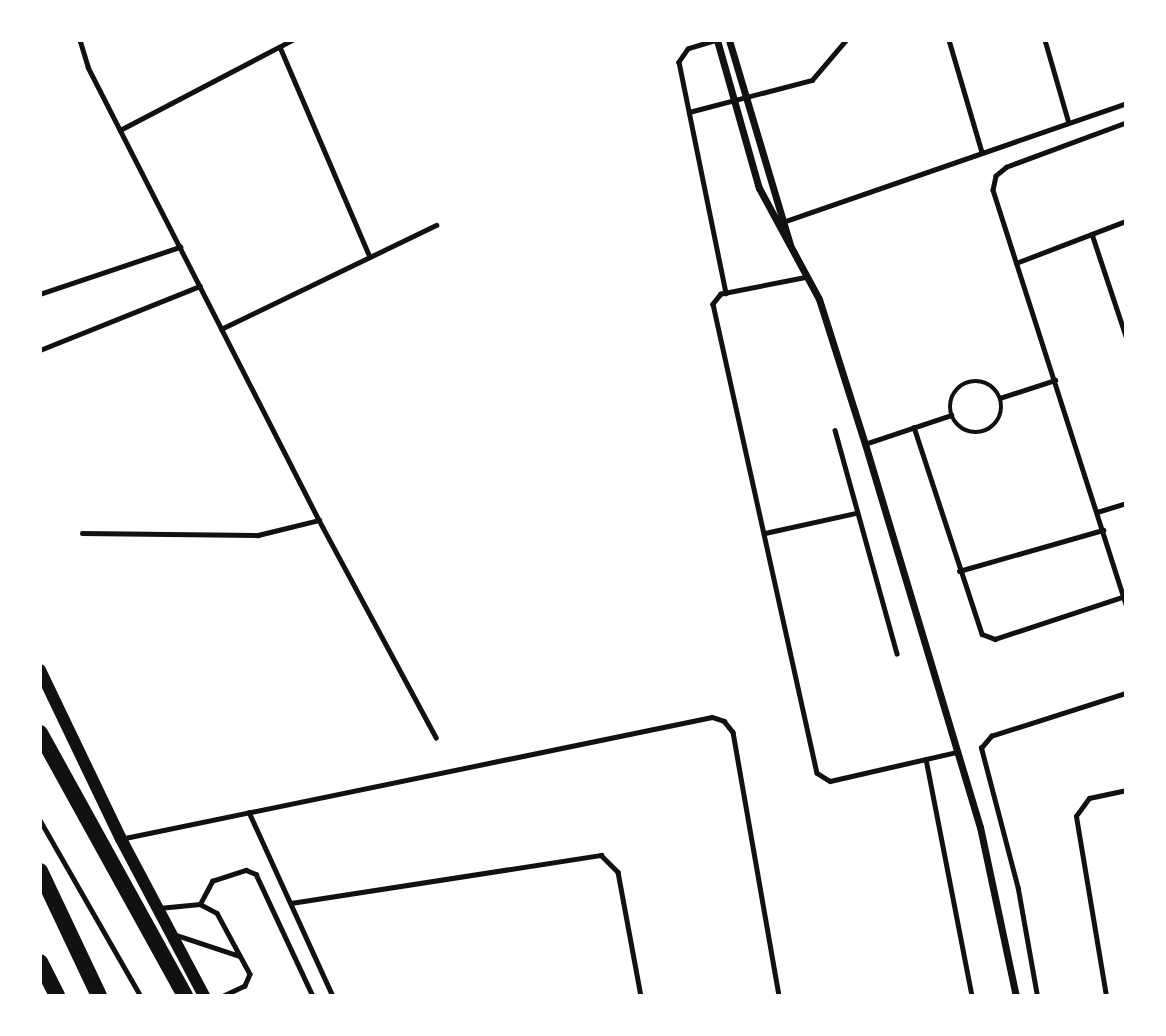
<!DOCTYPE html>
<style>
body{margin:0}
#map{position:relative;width:1166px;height:1036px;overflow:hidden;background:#fff;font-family:Ubuntu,sans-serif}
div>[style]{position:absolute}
.service>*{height:4.5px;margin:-2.25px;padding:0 2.25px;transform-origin:2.25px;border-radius:2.25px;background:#111}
.service>.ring{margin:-2.25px;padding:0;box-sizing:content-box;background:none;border:4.5px solid #111;border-radius:50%}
.minor>*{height:7px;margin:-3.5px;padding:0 3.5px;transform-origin:3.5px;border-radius:3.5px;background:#111}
.secondary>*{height:12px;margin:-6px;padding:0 6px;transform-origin:6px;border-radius:6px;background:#111}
.motorway>*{height:16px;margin:-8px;padding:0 8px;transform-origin:8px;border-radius:8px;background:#111}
span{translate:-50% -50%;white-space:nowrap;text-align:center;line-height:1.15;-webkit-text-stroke:6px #fff;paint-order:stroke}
.frame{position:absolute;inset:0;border:42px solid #fff;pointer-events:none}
</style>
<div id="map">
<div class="service">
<div style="left:80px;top:40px;width:28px;rotate:73deg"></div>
<div style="left:88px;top:67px;width:508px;rotate:62.98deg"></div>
<div style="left:319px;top:520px;width:247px;rotate:61.7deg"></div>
<div style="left:717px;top:40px;width:30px;rotate:163deg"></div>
<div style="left:688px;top:49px;width:16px;rotate:125deg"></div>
<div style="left:679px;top:62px;width:236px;rotate:78.5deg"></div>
<div style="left:949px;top:40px;width:117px;rotate:73.6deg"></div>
<div style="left:1045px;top:40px;width:86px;rotate:73.9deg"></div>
<div style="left:280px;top:47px;width:228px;rotate:66.8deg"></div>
<div style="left:689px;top:112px;width:127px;rotate:-14.6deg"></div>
<div style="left:812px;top:80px;width:52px;rotate:-49.6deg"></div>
<div style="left:1126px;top:123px;width:127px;rotate:159.7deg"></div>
<div style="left:1007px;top:167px;width:14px;rotate:141deg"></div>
<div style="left:996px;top:176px;width:14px;rotate:102deg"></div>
<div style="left:993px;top:190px;width:435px;rotate:72.2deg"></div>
<div style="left:120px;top:130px;width:194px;rotate:-27.6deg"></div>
<div style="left:786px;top:221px;width:360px;rotate:-19.1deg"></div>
<div style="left:1092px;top:234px;width:108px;rotate:71.6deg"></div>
<div style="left:1016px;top:263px;width:118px;rotate:-20.9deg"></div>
<div style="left:808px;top:277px;width:89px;rotate:168.9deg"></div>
<div style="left:721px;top:294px;width:13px;rotate:129deg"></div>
<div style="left:713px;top:304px;width:480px;rotate:77.5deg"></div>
<div style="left:817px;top:773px;width:15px;rotate:32deg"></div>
<div style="left:830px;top:781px;width:130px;rotate:-12.9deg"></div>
<div style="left:40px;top:294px;width:148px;rotate:-18.6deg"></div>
<div style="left:221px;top:329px;width:239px;rotate:-25.8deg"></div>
<div style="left:40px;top:350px;width:172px;rotate:-21.8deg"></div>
<div class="ring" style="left:950px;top:381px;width:47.5px;height:47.5px"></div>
<div style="left:1000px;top:398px;width:58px;rotate:-18.1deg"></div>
<div style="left:914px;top:427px;width:218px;rotate:71.8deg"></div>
<div style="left:982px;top:634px;width:14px;rotate:21deg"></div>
<div style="left:995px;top:639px;width:137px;rotate:-18.3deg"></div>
<div style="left:835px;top:430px;width:232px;rotate:74.5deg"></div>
<div style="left:865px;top:444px;width:91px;rotate:-18.6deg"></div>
<div style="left:1097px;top:512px;width:30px;rotate:-17deg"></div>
<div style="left:82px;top:533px;width:176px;rotate:0.7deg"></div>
<div style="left:258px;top:535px;width:63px;rotate:-13.8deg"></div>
<div style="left:765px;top:533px;width:93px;rotate:-12.4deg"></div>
<div style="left:959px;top:571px;width:150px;rotate:-15.9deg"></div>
<div style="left:926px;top:759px;width:241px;rotate:79deg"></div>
<div style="left:249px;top:812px;width:202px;rotate:65.5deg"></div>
<div style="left:40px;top:820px;width:203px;rotate:60.2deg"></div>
<div style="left:125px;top:838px;width:599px;rotate:-11.65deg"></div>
<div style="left:712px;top:717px;width:13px;rotate:18deg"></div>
<div style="left:724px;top:721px;width:14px;rotate:51deg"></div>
<div style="left:733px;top:732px;width:268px;rotate:80.1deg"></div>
<div style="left:291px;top:903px;width:314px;rotate:-8.8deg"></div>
<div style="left:601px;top:855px;width:24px;rotate:45deg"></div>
<div style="left:618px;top:872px;width:126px;rotate:79.5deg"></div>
<div style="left:200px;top:904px;width:26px;rotate:-62deg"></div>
<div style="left:212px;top:881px;width:36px;rotate:-18deg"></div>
<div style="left:246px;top:870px;width:11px;rotate:22deg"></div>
<div style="left:256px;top:874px;width:135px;rotate:65deg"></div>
<div style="left:159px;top:908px;width:41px;rotate:-5.6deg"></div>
<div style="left:200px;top:904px;width:19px;rotate:28deg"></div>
<div style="left:217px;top:913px;width:69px;rotate:61.6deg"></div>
<div style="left:250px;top:974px;width:13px;rotate:113deg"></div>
<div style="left:245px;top:986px;width:23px;rotate:155deg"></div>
<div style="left:176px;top:935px;width:67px;rotate:18.2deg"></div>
<div style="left:655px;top:996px;width:17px"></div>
<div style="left:1037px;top:996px;width:109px;rotate:-100.1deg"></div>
<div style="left:1018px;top:889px;width:146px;rotate:-104.7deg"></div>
<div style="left:981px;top:748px;width:16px;rotate:-50deg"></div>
<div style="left:991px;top:736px;width:142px;rotate:-17.7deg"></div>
<div style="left:1106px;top:996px;width:182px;rotate:-99.5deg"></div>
<div style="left:1076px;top:816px;width:22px;rotate:-54deg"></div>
<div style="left:1089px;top:798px;width:38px;rotate:-12deg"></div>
</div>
<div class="minor">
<div style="left:717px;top:40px;width:154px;rotate:74.2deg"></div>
<div style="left:759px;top:188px;width:126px;rotate:61.6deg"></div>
<div style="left:819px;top:299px;width:152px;rotate:72.4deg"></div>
<div style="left:865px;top:444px;width:400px;rotate:73.3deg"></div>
<div style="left:980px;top:827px;width:173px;rotate:78deg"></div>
<div style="left:729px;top:40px;width:213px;rotate:73.4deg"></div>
</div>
<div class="secondary">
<div style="left:40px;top:670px;width:187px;rotate:64.4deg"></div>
<div style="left:121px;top:839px;width:178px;rotate:62.1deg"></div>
</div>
<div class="motorway">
<div style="left:40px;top:733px;width:300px;rotate:61.1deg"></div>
<div style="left:40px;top:871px;width:138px;rotate:64.7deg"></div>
<div style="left:40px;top:962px;width:38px;rotate:63deg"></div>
</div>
<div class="frame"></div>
</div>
